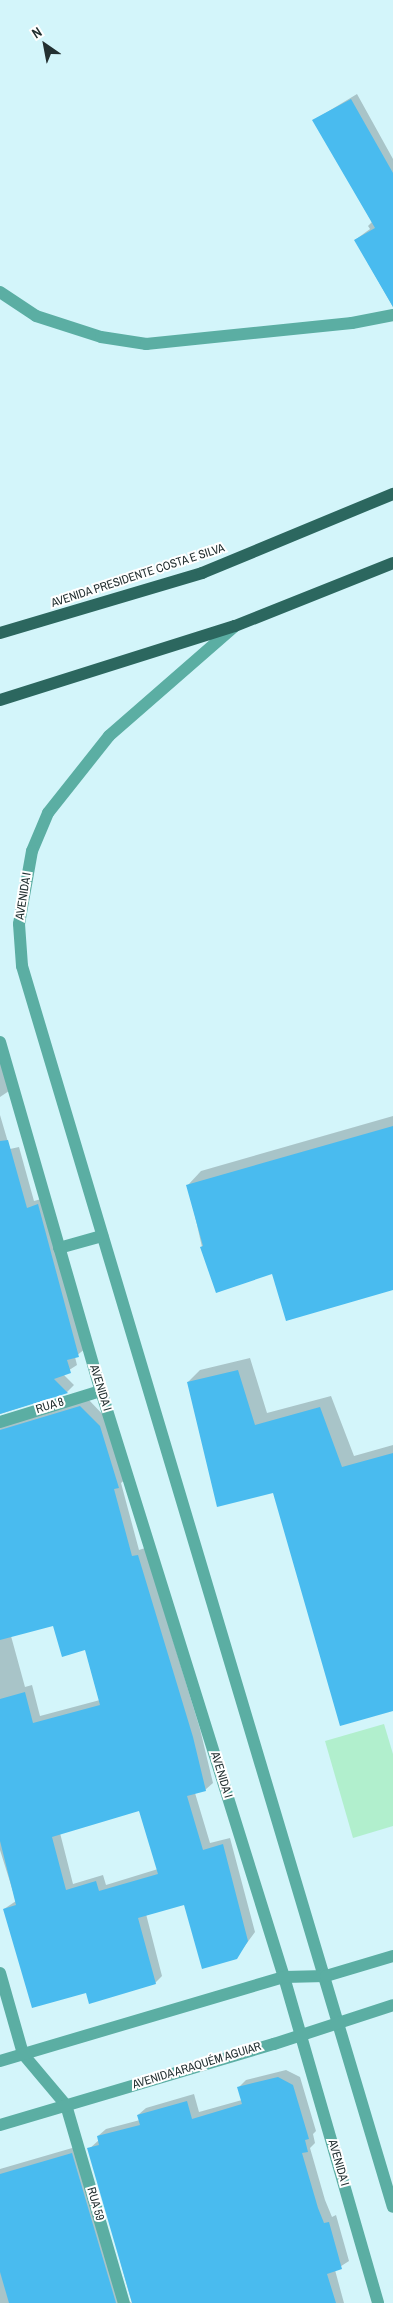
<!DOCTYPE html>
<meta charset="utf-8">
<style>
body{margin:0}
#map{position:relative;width:393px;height:2303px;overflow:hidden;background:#d3f5fa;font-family:"Archivo Narrow",sans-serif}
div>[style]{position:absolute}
.green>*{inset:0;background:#b1efcd}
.shadow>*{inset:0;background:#0003}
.building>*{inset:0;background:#49bbef}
.minor>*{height:12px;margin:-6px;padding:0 6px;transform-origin:6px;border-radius:6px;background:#5baea3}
.major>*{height:12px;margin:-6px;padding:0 6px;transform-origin:6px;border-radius:6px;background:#2c675f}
span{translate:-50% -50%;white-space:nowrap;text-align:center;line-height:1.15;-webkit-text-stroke:4px #fff;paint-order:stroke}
.street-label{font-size:12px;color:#233031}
.north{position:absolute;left:20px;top:20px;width:50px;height:50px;-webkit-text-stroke:4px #fff;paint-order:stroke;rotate:327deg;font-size:14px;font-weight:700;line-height:20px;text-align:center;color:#233031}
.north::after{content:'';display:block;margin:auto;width:18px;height:22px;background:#233031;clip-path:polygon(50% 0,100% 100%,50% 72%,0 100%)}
</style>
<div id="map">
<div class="green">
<div style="clip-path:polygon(384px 1724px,393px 1754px,393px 1826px,353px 1838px,325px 1741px)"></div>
</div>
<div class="shadow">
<div style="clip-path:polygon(357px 94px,393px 159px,393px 307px,355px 240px,370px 229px,368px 226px,372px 222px,314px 120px)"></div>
<div style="clip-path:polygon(0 1043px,12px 1089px,0 1097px)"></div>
<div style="clip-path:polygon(0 1115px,10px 1149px,19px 1147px,34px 1201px,45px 1198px,86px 1348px,75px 1357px,77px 1365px,63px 1374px,74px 1385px,67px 1392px,0 1414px)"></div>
<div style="clip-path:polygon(393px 1116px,393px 1289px,273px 1272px,202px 1247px,188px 1185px,201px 1171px)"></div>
<div style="clip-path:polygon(250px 1358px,267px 1413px,331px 1396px,354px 1456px,393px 1445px,393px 1709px,274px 1492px,188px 1382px,200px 1370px)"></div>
<div style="clip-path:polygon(evenodd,88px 1399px,107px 1419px,126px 1479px,121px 1483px,139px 1550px,145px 1548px,200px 1729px,213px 1783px,205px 1790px,195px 1793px,210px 1843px,230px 1838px,255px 1932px,236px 1958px,184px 1903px,146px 1914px,162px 1976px,155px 1983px,87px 1992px,4px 1909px,16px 1901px,0 1850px,0 1417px,88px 1399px,54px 1624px,86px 1649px,100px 1700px,40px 1716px,32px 1685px,25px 1687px,11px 1636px,54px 1624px,88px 1399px,139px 1809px,158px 1869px,106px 1885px,103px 1875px,73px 1884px,60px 1833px,139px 1809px)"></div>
<div style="clip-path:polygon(286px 2070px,300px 2077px,316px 2131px,313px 2134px,315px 2143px,310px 2148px,325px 2200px,332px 2217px,336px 2215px,349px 2261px,335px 2270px,344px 2303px,0 2303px,0 2169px,79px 2146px,123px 2298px,132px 2303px,89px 2149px,99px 2140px,98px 2136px,106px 2129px,140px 2120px,138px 2115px,146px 2108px,194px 2094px,199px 2112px,242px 2100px,238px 2088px,246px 2080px)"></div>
</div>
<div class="building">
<div style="clip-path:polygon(351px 99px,393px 173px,393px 307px,354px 240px,375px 228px,312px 120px)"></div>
<div style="clip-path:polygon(393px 1126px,393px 1290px,286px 1321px,272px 1274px,216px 1293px,200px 1247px,203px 1246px,186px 1185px)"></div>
<div style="clip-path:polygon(8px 1140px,27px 1208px,38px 1204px,79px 1357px,67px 1360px,71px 1373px,54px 1379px,68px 1393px,0 1414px,0 1141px)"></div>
<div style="clip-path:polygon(238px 1370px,255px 1425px,320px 1407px,342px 1467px,393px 1453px,393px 1711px,340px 1726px,273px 1493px,217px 1507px,187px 1382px)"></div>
<div style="clip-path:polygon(evenodd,80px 1406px,100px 1426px,119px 1488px,114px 1489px,132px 1556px,138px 1555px,193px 1737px,206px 1791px,187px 1796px,203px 1850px,223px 1844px,248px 1941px,237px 1959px,202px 1969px,184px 1905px,138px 1918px,156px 1984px,89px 2004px,86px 1993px,32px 2008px,3px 1909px,16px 1905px,0 1841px,0 1699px,25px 1692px,33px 1723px,100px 1705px,85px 1650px,62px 1657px,53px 1626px,0 1640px,0 1430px,80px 1406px,139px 1811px,158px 1874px,99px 1891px,96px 1881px,66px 1890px,52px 1837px,139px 1811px)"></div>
<div style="clip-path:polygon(278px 2077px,293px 2085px,309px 2139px,305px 2140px,308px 2152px,302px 2153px,318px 2208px,324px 2223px,329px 2222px,342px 2269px,327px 2274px,336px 2303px,132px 2303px,87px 2148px,99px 2145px,97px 2136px,140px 2125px,137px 2115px,187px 2101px,192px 2119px,242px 2104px,237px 2087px)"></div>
<div style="clip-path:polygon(72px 2153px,116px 2303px,9px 2303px,0 2272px,0 2174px)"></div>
</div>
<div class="minor">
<div style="left:0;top:292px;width:43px;rotate:33.7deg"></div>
<div style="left:36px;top:316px;width:68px;rotate:17.9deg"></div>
<div style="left:101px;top:337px;width:46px;rotate:8.8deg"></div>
<div style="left:146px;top:344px;width:207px;rotate:-5.8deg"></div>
<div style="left:352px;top:323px;width:42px;rotate:-11deg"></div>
<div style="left:235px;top:626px;width:167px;rotate:138.9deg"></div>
<div style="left:109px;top:736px;width:98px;rotate:128.4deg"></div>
<div style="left:48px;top:813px;width:41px;rotate:112.8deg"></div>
<div style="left:32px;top:851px;width:74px;rotate:100.1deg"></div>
<div style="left:19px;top:924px;width:42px;rotate:85.9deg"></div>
<div style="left:22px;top:966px;width:1295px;rotate:73.36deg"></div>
<div style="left:0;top:1042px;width:363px;rotate:73.9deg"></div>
<div style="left:101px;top:1391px;width:614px;rotate:72.66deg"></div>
<div style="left:284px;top:1977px;width:339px;rotate:73.9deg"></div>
<div style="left:59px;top:1248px;width:45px;rotate:-15.6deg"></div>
<div style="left:0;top:1422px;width:106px;rotate:-17.1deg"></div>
<div style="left:0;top:1973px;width:84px;rotate:74.1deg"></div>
<div style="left:23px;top:2054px;width:67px;rotate:49.9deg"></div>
<div style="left:66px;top:2105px;width:206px;rotate:73.7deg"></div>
<div style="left:0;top:2061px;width:296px;rotate:-16.5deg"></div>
<div style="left:284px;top:1977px;width:42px;rotate:-1.4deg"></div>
<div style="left:326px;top:1976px;width:70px;rotate:-16.6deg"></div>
<div style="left:0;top:2125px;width:286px;rotate:-16.5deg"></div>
<div style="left:274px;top:2044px;width:125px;rotate:-18.1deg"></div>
</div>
<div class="major">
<div style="left:0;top:633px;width:211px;rotate:-16.5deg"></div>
<div style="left:202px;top:573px;width:207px;rotate:-22.5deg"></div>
<div style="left:0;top:700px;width:246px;rotate:-17.5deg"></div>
<div style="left:235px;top:626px;width:170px;rotate:-21.7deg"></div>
</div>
<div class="street-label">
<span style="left:138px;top:576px;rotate:-18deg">AVENIDA PRESIDENTE COSTA E SILVA</span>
<span style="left:24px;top:896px;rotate:-81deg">AVENIDA I</span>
<span style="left:100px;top:1388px;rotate:73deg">AVENIDA I</span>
<span style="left:50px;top:1406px;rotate:-17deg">RUA 8</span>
<span style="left:221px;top:1775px;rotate:73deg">AVENIDA I</span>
<span style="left:197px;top:2066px;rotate:-17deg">AVENIDA ARAQUÉM AGUIAR</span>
<span style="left:338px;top:2163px;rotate:74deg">AVENIDA I</span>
<span style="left:95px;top:2204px;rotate:74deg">RUA 59</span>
</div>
<div class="north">N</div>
</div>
